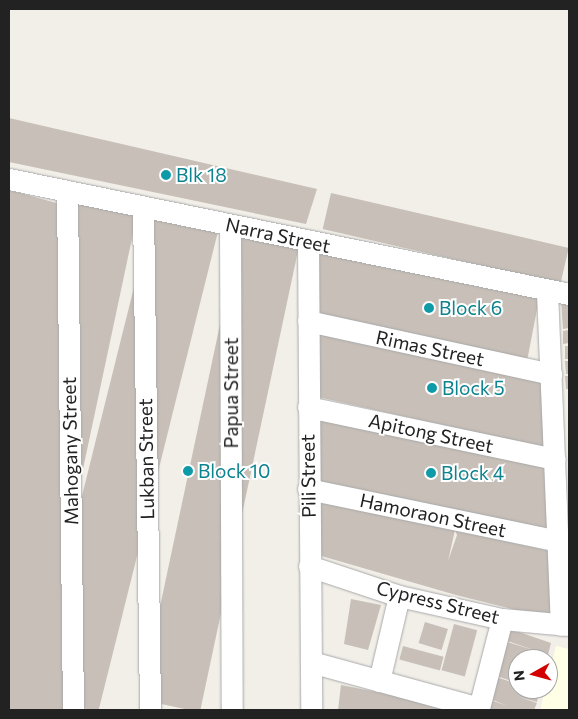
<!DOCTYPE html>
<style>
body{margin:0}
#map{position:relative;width:578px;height:719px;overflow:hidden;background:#f2efe9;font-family:Commissioner,sans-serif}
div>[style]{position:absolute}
.education>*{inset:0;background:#ffffe5}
.building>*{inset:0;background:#c7bfb8;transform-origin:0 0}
.roads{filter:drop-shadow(0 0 1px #a9a9a9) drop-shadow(0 0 1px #a9a9a9)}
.minor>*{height:21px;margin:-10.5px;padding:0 10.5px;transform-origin:10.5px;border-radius:10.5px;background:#fff}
.dots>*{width:14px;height:14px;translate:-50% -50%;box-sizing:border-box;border:2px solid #fff;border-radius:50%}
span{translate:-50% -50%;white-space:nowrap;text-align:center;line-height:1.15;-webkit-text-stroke:4px #fff;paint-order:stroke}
.culture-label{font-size:19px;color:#0d838f}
.left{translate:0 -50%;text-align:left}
.street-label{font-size:19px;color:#222}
.frame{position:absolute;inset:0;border:10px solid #222;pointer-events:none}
.north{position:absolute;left:508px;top:649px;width:50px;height:50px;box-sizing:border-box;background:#fff;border:1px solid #a7a7a7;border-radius:50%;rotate:263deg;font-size:14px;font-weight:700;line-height:20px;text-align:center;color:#222}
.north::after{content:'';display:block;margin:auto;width:18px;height:22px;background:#d40000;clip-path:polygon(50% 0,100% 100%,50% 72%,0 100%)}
</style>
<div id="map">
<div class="education">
<div style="clip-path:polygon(556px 646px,569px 649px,569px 710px,540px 710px)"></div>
</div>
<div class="building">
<div style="clip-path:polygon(9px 118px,317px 189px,306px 224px,9px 162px)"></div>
<div style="clip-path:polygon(9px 190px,60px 204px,67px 710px,9px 710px)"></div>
<div style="left:331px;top:193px;width:244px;height:37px;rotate:13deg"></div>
<div style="left:77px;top:199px;width:62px;height:511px;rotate:12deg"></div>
<div style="left:152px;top:215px;width:68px;height:495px;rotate:14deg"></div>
<div style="left:239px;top:235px;width:61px;height:475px;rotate:12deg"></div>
<div style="left:320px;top:252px;width:224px;height:67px;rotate:11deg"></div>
<div style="clip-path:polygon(561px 299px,569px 299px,569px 328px,563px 329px)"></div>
<div style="clip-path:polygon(569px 330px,569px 343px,563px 344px,563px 331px)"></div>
<div style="clip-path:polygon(318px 331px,545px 379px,549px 449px,318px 397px)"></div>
<div style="left:565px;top:346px;width:4px;height:13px"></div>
<div style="clip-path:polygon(565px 361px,569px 361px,569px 374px,566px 374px)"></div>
<div style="clip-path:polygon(565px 376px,569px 376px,569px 389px,566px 389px)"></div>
<div style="clip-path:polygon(324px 415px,553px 466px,551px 532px,314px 484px,316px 422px)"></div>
<div style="clip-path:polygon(321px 501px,455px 530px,448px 561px,457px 535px,455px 530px,550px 551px,550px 613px,516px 610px,456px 595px,318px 555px)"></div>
<div style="clip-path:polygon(351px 599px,381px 605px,368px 650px,344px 644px)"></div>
<div style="left:425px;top:622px;width:24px;height:22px;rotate:17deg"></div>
<div style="left:454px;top:624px;width:24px;height:48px;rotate:15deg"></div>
<div style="clip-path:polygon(507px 628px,551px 643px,547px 659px,518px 659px,518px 683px,496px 676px,504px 641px,537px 651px,504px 640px)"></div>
<div style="left:403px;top:646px;width:42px;height:14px;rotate:15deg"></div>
<div style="clip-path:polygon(496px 677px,518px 684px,518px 689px,540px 689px,537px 702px,519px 697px,537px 703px,534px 710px,487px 710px,490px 700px,508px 706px,490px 699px)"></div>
<div style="clip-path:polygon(341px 685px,397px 696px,454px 710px,338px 710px)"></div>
</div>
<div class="roads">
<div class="minor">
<div style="left:9px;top:179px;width:572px;rotate:11.6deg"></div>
<div style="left:67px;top:192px;width:518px;rotate:89.34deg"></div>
<div style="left:143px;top:207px;width:503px;rotate:89.2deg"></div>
<div style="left:230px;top:225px;width:485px;rotate:89.8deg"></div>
<div style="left:308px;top:241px;width:469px;rotate:89.6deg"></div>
<div style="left:547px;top:292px;width:333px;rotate:87.6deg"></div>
<div style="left:308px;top:321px;width:249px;rotate:12.3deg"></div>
<div style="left:308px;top:407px;width:252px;rotate:11.9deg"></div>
<div style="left:308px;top:489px;width:256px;rotate:11.7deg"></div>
<div style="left:309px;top:566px;width:95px;rotate:18.4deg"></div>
<div style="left:399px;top:596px;width:106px;rotate:12.6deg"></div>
<div style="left:502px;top:619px;width:67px;rotate:5.1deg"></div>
<div style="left:311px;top:662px;width:174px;rotate:15.3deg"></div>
<div style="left:479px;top:708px;width:92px;rotate:-75.5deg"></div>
<div style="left:379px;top:681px;width:87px;rotate:-76.8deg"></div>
</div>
</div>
<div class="dots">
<div style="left:166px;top:175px;background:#0f9aa8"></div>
<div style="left:429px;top:308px;background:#0f9aa8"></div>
<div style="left:432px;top:388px;background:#0f9aa8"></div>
<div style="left:188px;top:471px;background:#0f9aa8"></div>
<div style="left:431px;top:473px;background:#0f9aa8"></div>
</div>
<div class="culture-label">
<span class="left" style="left:176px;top:175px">Blk 18</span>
<span class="left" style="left:439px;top:308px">Block 6</span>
<span class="left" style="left:442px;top:388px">Block 5</span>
<span class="left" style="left:198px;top:471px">Block 10</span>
<span class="left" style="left:441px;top:473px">Block 4</span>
</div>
<div class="street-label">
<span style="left:278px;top:235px;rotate:12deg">Narra Street</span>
<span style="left:430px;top:348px;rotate:12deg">Rimas Street</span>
<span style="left:231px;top:393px;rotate:-90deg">Papua Street</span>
<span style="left:431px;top:433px;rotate:12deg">Apitong Street</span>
<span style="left:70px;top:451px;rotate:-91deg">Mahogany Street</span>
<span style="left:146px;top:459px;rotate:-91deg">Lukban Street</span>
<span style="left:308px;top:476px;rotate:-91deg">Pili Street</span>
<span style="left:433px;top:515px;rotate:12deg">Hamoraon Street</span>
<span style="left:438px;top:602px;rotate:14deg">Cypress Street</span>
</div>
<div class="frame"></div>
<div class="north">N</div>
</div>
